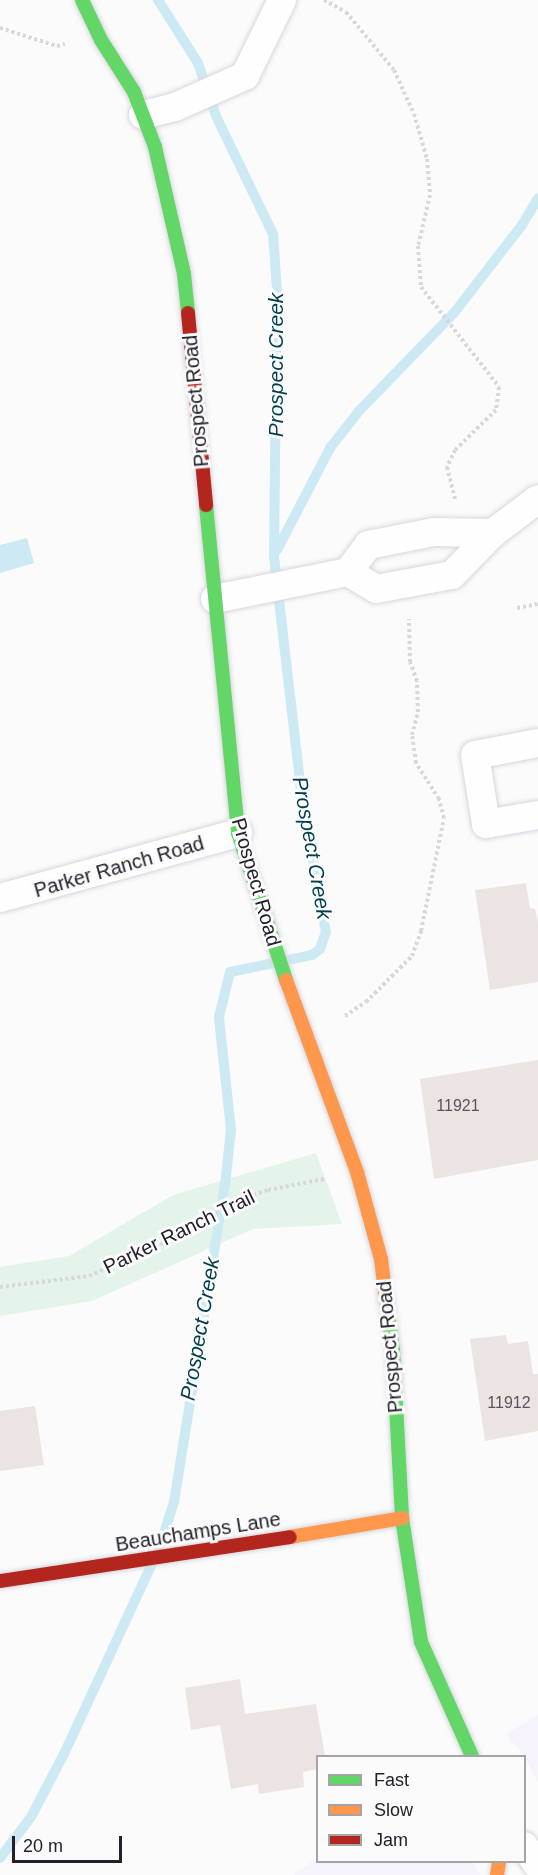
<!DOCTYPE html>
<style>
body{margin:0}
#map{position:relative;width:538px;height:1875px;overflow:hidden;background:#fbfbfb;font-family:Helvetica,sans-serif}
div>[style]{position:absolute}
.built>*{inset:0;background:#f6f3fc}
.green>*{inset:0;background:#e4f4ea}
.water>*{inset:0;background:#cdeaf4}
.stream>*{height:10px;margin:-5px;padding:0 5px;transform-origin:5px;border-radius:5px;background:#cdeaf4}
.building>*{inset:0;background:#ece4e2}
.path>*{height:4px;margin-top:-2px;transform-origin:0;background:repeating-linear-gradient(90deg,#d8d8d8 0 3px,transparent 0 6px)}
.roads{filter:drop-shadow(0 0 2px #d8d6de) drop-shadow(0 0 2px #d8d6de)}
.street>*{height:28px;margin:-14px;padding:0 14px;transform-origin:14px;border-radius:14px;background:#fefefe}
.fast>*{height:14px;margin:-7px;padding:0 7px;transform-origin:7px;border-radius:7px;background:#63d668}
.slow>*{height:14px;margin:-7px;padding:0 7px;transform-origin:7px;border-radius:7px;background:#ff974d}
.jam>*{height:14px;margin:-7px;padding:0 7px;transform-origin:7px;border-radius:7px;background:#b3261e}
span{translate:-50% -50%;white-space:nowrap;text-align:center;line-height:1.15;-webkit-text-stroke:6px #fbfbfb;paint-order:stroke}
.number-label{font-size:16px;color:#58535c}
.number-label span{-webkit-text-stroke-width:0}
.street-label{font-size:20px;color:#24202c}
.water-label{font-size:21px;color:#003e4e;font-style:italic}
.legend{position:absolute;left:316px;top:1755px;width:210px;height:108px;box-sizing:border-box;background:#fbfbfb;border:2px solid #a5a3a8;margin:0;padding:8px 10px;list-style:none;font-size:18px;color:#24202c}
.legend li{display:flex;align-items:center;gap:12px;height:30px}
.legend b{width:30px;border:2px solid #a5a3a8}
.scale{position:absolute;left:12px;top:1836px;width:110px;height:27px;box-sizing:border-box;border:3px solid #24202c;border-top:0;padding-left:8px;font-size:18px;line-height:21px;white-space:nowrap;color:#24202c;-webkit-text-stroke:4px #fbfbfb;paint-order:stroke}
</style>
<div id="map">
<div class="built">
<div style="clip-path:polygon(538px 1715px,538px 1782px,524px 1756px,506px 1734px)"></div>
<div style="clip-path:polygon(317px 1858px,318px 1862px,472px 1862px,481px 1875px,294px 1875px)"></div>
</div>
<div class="green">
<div style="clip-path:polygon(316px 1153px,342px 1224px,253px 1229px,92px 1301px,0 1316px,0 1267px,69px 1256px,173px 1195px)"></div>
</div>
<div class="water">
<div style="clip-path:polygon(27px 538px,34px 563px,0 573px,0 545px)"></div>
</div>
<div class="stream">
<div style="left:277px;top:550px;width:115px;rotate:-62.5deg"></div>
<div style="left:330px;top:448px;width:47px;rotate:-51.9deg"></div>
<div style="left:359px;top:411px;width:136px;rotate:-45.9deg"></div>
<div style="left:454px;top:313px;width:111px;rotate:-52.3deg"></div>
<div style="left:522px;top:225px;width:31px;rotate:-59deg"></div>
<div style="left:158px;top:1552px;width:52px;rotate:-72.3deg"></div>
<div style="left:174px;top:1502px;width:321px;rotate:-80.9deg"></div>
<div style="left:225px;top:1185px;width:55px;rotate:-83.8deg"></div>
<div style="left:231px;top:1130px;width:114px;rotate:-96.1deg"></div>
<div style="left:219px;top:1017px;width:46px;rotate:-76.3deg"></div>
<div style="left:230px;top:972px;width:84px;rotate:-11.7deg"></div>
<div style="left:312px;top:955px;width:10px;rotate:-37deg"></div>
<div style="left:320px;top:949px;width:18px;rotate:-71deg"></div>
<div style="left:326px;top:932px;width:135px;rotate:-100.2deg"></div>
<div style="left:302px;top:799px;width:245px;rotate:-96.6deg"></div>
<div style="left:274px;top:556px;width:265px;rotate:-89.4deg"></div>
<div style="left:277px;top:291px;width:57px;rotate:-94deg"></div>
<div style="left:273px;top:234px;width:131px;rotate:-115.8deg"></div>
<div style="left:216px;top:116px;width:56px;rotate:-108.8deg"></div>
<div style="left:198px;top:63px;width:75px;rotate:-122.4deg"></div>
<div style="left:0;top:1858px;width:51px;rotate:-52.9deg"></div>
<div style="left:31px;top:1817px;width:71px;rotate:-62.4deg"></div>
<div style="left:64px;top:1754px;width:207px;rotate:-65.2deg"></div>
</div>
<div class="building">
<div style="clip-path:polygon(526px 883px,530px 908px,535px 909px,538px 921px,538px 982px,490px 990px,475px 890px)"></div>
<div style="clip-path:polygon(538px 1060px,538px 1160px,434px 1179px,420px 1079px)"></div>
<div style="clip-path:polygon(506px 1335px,508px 1344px,528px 1341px,533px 1374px,538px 1374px,538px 1431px,485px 1441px,470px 1339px)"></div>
<div style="clip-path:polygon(35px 1406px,44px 1465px,0 1471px,0 1411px)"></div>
<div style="clip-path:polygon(240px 1679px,245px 1714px,316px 1704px,325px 1756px,318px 1756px,318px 1769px,303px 1772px,304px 1787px,259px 1794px,258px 1784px,231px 1789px,220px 1725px,191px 1730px,185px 1688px)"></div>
</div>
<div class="path">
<div style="left:324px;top:0;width:25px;rotate:29deg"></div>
<div style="left:346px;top:12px;width:75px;rotate:50.4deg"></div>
<div style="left:394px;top:70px;width:48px;rotate:65.6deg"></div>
<div style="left:414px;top:114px;width:47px;rotate:73.9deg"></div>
<div style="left:427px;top:159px;width:36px;rotate:85deg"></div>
<div style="left:430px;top:195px;width:52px;rotate:103.2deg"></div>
<div style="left:418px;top:246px;width:41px;rotate:85.8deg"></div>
<div style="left:421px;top:287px;width:127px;rotate:52deg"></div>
<div style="left:499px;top:387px;width:23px;rotate:97deg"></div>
<div style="left:496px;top:410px;width:57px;rotate:135.7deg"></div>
<div style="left:455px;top:450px;width:19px;rotate:115deg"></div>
<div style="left:447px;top:467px;width:33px;rotate:76deg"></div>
<div style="left:0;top:28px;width:60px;rotate:17.5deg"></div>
<div style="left:57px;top:46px;width:8px;rotate:-14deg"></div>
<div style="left:517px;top:608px;width:21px;rotate:-11deg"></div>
<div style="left:345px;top:1016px;width:25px;rotate:-34deg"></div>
<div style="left:366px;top:1002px;width:65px;rotate:-45deg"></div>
<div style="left:412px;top:956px;width:27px;rotate:-70deg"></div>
<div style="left:421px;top:931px;width:115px;rotate:-78.5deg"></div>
<div style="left:444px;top:818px;width:20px;rotate:-105deg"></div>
<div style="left:439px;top:799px;width:43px;rotate:-122.6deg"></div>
<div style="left:416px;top:763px;width:28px;rotate:-98deg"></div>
<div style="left:412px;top:735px;width:24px;rotate:-75deg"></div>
<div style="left:418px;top:712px;width:31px;rotate:-92deg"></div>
<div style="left:417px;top:681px;width:20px;rotate:-110deg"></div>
<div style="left:410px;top:662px;width:43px;rotate:-91.3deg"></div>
<div style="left:0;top:1287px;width:90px;rotate:-7deg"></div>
<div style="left:89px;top:1276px;width:93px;rotate:-24.1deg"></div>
<div style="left:174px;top:1238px;width:66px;rotate:-30.8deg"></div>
<div style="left:231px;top:1204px;width:40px;rotate:-21deg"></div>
<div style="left:268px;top:1190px;width:57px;rotate:-11.1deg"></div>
</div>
<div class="roads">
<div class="street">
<div style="left:143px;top:115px;width:33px;rotate:-14deg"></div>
<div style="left:175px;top:107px;width:77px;rotate:-23.9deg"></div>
<div style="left:245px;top:76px;width:85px;rotate:-64deg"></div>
<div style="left:348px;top:572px;width:33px;rotate:31deg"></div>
<div style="left:376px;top:589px;width:77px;rotate:-10.4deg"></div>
<div style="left:452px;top:575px;width:59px;rotate:-45.7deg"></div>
<div style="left:493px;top:533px;width:56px;rotate:-37.1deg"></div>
<div style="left:215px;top:599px;width:136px;rotate:-11.5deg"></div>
<div style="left:348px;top:572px;width:34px;rotate:-53deg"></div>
<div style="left:368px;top:545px;width:67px;rotate:-11.1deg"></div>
<div style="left:434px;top:532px;width:59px;rotate:1deg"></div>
<div style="left:538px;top:743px;width:64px;rotate:169.2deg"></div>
<div style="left:475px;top:755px;width:70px;rotate:80.9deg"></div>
<div style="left:486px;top:824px;width:53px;rotate:-9.8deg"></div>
<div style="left:0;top:898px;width:247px;rotate:-15.3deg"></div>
<div style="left:524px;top:1846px;width:24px;rotate:54deg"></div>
</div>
<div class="fast">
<div style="left:82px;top:0;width:44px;rotate:64.6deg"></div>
<div style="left:101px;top:40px;width:62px;rotate:57.6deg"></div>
<div style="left:134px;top:92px;width:59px;rotate:69.1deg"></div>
<div style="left:155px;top:147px;width:130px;rotate:77.1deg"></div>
<div style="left:184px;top:274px;width:39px;rotate:84deg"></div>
<div style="left:206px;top:505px;width:330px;rotate:84.4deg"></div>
<div style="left:238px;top:833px;width:155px;rotate:71.9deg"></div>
<div style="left:386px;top:1298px;width:52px;rotate:82.3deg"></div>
<div style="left:393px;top:1350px;width:168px;rotate:86.9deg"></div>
<div style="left:402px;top:1518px;width:125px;rotate:81.3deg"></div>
<div style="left:421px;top:1642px;width:125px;rotate:65.9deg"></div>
</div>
<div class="slow">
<div style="left:286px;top:980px;width:205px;rotate:69.7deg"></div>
<div style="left:357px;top:1172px;width:90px;rotate:74.6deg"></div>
<div style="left:381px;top:1259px;width:39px;rotate:83deg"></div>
<div style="left:290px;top:1537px;width:114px;rotate:-9.6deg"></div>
<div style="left:497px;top:1875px;width:13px;rotate:-81deg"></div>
</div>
<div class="jam">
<div style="left:188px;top:313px;width:193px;rotate:84.6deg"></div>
<div style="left:0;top:1581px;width:293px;rotate:-8.6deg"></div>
</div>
</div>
<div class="number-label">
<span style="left:458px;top:1106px">11921</span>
<span style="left:509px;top:1403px">11912</span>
</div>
<div class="street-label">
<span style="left:196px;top:401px;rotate:-95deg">Prospect Road</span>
<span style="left:119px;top:867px;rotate:-16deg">Parker Ranch Road</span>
<span style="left:256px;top:882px;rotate:74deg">Prospect Road</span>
<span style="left:179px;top:1232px;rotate:-26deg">Parker Ranch Trail</span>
<span style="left:390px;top:1347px;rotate:-95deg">Prospect Road</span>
<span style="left:198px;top:1532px;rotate:-9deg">Beauchamps Lane</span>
</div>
<div class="water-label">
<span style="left:276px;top:365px;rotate:-90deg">Prospect Creek</span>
<span style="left:312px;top:848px;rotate:80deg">Prospect Creek</span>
<span style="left:200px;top:1329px;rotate:-80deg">Prospect Creek</span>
</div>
<ul class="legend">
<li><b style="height:8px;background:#63d668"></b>Fast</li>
<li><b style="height:8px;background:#ff974d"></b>Slow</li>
<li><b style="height:8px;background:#b3261e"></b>Jam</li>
</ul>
<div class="scale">20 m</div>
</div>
